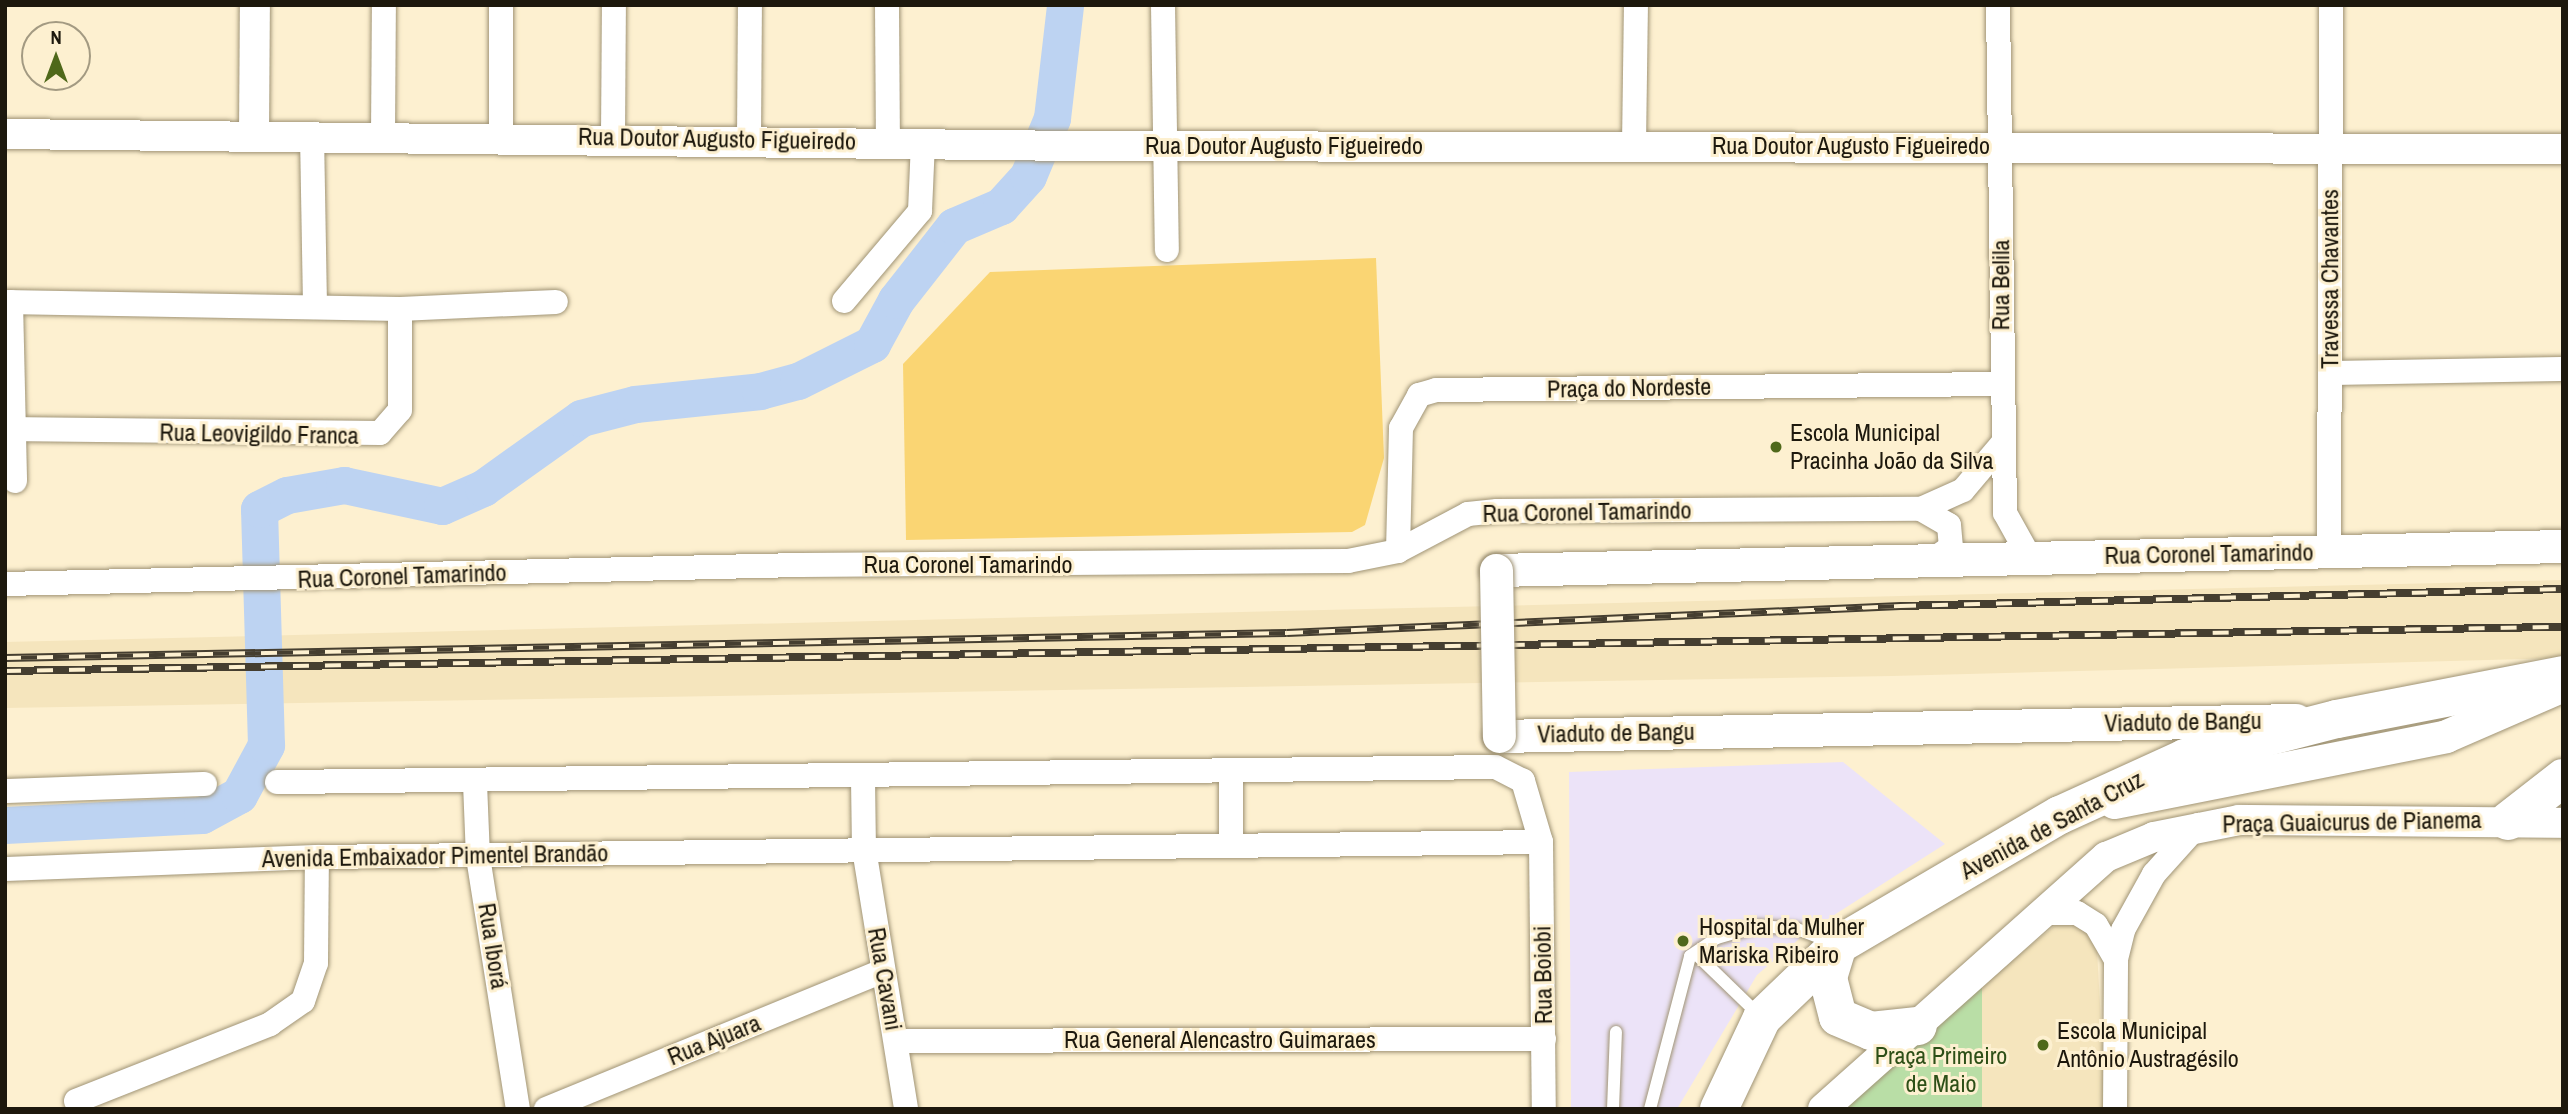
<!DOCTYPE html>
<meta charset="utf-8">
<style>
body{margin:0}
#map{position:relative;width:2568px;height:1114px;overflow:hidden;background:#fdf0d0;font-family:"Archivo Narrow",sans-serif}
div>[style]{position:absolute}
.built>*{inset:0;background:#f5e5bd}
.medical>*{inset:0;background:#ece3f8}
.green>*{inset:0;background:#b9dea6}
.river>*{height:37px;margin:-18.5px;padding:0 18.5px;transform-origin:18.5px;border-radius:18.5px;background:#bdd3f2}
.building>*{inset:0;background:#fad573}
.roads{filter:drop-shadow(0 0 2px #a09476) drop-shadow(0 0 2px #a09476)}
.service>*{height:12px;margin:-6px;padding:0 6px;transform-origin:6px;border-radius:6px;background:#fff}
.minor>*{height:24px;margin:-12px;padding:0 12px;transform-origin:12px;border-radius:12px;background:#fff}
.tertiary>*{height:30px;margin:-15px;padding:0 15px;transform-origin:15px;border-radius:15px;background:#fff}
.secondary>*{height:33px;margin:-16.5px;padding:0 16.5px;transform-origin:16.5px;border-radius:16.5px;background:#fff}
.primary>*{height:38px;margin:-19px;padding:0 19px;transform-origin:19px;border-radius:19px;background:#fff}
.rail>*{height:8px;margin-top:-4px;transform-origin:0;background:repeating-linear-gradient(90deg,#fdf0d0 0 16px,#453e30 0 32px);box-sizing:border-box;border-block:2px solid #453e30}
.bridges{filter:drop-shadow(0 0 2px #a09476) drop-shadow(0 0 2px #a09476)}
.secondary-bridge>*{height:33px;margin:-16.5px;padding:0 16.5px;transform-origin:16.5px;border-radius:16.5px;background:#fff}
.dots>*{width:19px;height:19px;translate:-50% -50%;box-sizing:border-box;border:4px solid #fdf0d0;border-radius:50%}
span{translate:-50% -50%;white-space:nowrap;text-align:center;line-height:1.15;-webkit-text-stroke:6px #fdf0d0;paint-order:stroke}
.street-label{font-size:24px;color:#1d180d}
.poi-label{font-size:24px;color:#1d180d}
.left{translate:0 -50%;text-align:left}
.park-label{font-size:24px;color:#2d4f17}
.frame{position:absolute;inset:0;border:7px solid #1d180d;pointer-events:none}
.north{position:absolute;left:21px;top:21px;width:70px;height:70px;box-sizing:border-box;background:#fdf0d0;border:2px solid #a39a82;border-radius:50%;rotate:0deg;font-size:19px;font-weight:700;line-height:28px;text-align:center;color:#1d180d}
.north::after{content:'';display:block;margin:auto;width:24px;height:32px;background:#4f681a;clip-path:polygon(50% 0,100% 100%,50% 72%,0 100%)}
</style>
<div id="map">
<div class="built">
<div style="clip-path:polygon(2563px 580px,2563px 658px,1892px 676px,5px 708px,5px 642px)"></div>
<div style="clip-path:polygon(2062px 920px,2082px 925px,2097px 951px,2106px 1109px,1982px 1109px,1982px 985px)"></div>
</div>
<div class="medical">
<div style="clip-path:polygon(1843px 762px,1945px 844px,1806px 933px,1757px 975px,1677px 1109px,1571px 1109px,1569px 772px)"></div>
</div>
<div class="green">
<div style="clip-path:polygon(1982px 985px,1982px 1109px,1835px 1109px)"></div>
</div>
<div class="river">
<div style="left:5px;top:825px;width:197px;rotate:-2.9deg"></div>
<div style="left:202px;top:815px;width:42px;rotate:-28.4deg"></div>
<div style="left:239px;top:795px;width:57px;rotate:-61.6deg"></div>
<div style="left:266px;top:745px;width:236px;rotate:-91.7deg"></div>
<div style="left:259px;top:509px;width:31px;rotate:-27deg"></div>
<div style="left:287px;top:495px;width:58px;rotate:-10deg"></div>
<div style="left:344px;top:485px;width:100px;rotate:12.1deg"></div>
<div style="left:442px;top:506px;width:45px;rotate:-23.7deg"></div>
<div style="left:483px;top:488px;width:120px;rotate:-35.5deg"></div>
<div style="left:581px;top:418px;width:56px;rotate:-14.5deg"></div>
<div style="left:635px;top:404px;width:126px;rotate:-5.9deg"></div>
<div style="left:760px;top:391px;width:39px;rotate:-15deg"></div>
<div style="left:798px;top:381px;width:83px;rotate:-26.6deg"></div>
<div style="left:872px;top:344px;width:50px;rotate:-61.4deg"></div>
<div style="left:896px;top:300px;width:94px;rotate:-51.9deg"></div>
<div style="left:954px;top:226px;width:51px;rotate:-23.1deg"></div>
<div style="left:1001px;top:206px;width:40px;rotate:-48deg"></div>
<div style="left:1028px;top:176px;width:63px;rotate:-67.5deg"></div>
<div style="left:1052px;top:118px;width:114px;rotate:-83.4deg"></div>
</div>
<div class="building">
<div style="clip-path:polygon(1376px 258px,1384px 458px,1365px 525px,1352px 532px,906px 540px,903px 364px,990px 272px)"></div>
</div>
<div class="roads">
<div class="service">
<div style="left:1696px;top:954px;width:86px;rotate:44.1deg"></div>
<div style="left:1613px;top:1109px;width:77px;rotate:-87.8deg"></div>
<div style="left:1650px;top:1109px;width:158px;rotate:-75.3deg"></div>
<div style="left:1690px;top:956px;width:32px;rotate:-34deg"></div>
<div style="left:1717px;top:938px;width:43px;rotate:-16.3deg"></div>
<div style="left:1758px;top:926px;width:39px;rotate:4deg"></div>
<div style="left:1797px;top:929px;width:39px;rotate:21deg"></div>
</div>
<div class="minor">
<div style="left:501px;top:5px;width:132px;rotate:90deg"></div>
<div style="left:887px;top:5px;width:136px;rotate:89.6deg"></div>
<div style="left:1163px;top:5px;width:245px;rotate:89.1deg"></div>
<div style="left:1998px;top:5px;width:508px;rotate:89.21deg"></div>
<div style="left:2005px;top:513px;width:51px;rotate:60.9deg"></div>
<div style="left:312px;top:134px;width:173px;rotate:89deg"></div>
<div style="left:383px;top:135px;width:130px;rotate:-89.6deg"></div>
<div style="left:613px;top:138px;width:133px;rotate:-89.6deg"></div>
<div style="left:749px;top:139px;width:134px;rotate:-89.6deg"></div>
<div style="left:1634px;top:145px;width:140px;rotate:-89.2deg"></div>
<div style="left:844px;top:301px;width:118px;rotate:-49.8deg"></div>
<div style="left:920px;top:211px;width:70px;rotate:-87.5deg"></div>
<div style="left:5px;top:302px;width:395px;rotate:1deg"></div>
<div style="left:400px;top:309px;width:156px;rotate:-2.6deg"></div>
<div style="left:11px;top:302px;width:179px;rotate:88.7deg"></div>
<div style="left:2330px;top:373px;width:233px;rotate:-1deg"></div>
<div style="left:5px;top:429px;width:375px;rotate:0.6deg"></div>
<div style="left:380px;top:433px;width:30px;rotate:-49deg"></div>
<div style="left:400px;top:410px;width:101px;rotate:-90deg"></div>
<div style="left:1921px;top:509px;width:32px;rotate:30deg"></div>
<div style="left:1949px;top:525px;width:22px;rotate:85deg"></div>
<div style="left:1951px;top:547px;width:21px;rotate:145deg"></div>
<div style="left:1398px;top:551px;width:123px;rotate:-88.6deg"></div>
<div style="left:1401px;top:428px;width:38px;rotate:-61deg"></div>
<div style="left:1419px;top:395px;width:18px;rotate:-16deg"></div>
<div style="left:1436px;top:390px;width:565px;rotate:-0.61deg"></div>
<div style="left:2329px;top:552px;width:547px;rotate:-89.79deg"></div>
<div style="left:5px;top:584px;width:795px;rotate:-1.37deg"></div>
<div style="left:800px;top:565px;width:548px;rotate:-0.42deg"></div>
<div style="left:1348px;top:561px;width:51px;rotate:-11.3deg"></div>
<div style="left:1398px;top:551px;width:79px;rotate:-27.9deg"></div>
<div style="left:1468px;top:514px;width:29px;rotate:-6deg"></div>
<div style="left:1497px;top:511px;width:424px;rotate:-0.3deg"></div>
<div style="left:1921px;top:509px;width:46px;rotate:-24.3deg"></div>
<div style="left:1963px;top:490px;width:60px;rotate:-49.7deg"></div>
<div style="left:1231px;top:775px;width:71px;rotate:90deg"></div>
<div style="left:863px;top:779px;width:70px;rotate:89.2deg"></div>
<div style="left:864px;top:849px;width:263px;rotate:80.8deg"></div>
<div style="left:475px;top:783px;width:74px;rotate:87.7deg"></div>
<div style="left:478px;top:857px;width:255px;rotate:81deg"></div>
<div style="left:5px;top:791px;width:200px;rotate:-2deg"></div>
<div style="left:1541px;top:842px;width:267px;rotate:89.4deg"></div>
<div style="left:5px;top:869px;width:312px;rotate:-2.2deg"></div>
<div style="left:317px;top:857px;width:1224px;rotate:-0.7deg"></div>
<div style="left:1541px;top:842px;width:64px;rotate:-106.4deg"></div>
<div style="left:1523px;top:781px;width:31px;rotate:-153deg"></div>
<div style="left:1495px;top:767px;width:1218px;rotate:179.29deg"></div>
<div style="left:2041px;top:913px;width:36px"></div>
<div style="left:2077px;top:913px;width:22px;rotate:32deg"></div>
<div style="left:2096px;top:925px;width:39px;rotate:60deg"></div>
<div style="left:896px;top:1041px;width:648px;rotate:-0.18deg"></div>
<div style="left:76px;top:1101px;width:209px;rotate:-21.6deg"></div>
<div style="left:270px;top:1024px;width:40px;rotate:-34.9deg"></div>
<div style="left:303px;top:1001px;width:40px;rotate:-71.1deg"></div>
<div style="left:316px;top:963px;width:106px;rotate:-89.5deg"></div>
<div style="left:546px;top:1109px;width:364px;rotate:-22.3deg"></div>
<div style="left:2115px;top:1109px;width:150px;rotate:-89.6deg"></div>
<div style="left:2116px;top:959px;width:30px;rotate:-76deg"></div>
<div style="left:2123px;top:930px;width:64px;rotate:-61deg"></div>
<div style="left:2154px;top:874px;width:66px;rotate:-48.1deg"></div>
</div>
<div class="tertiary">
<div style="left:5px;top:134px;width:1069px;rotate:0.64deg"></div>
<div style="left:1074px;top:146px;width:1489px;rotate:0.12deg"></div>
<div style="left:254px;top:134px;width:129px;rotate:-89.6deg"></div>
<div style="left:1823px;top:1109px;width:379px;rotate:-41.7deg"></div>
<div style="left:2106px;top:857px;width:52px;rotate:-22.6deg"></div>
<div style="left:2154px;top:837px;width:87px;rotate:-11.3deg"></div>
<div style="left:2239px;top:820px;width:324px;rotate:0.5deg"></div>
</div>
<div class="secondary">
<div style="left:1496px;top:570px;width:1067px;rotate:-1.29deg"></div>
<div style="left:1499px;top:736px;width:797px;rotate:-1.15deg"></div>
<div style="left:2114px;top:802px;width:338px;rotate:-11.2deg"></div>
<div style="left:2446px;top:736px;width:128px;rotate:-23.6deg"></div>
</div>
<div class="primary">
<div style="left:2508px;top:821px;width:70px;rotate:-38deg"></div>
<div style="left:1838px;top:945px;width:34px;rotate:107deg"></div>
<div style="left:1828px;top:978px;width:40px;rotate:75.6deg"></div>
<div style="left:1838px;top:1017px;width:36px;rotate:23deg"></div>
<div style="left:1871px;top:1031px;width:47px;rotate:-6.1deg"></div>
<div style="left:1719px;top:1109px;width:101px;rotate:-64.7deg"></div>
<div style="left:1762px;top:1018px;width:105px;rotate:-43.8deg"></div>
<div style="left:1838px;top:945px;width:257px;rotate:-30.4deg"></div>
<div style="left:2060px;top:815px;width:137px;rotate:-24.5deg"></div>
<div style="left:2185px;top:758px;width:157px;rotate:-14.4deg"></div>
<div style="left:2337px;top:719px;width:230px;rotate:-11deg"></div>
</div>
</div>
<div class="rail">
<div style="left:5px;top:658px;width:1282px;rotate:-1.12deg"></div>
<div style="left:1287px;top:633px;width:614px;rotate:-2.52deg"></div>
<div style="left:1900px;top:606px;width:663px;rotate:-1.47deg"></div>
<div style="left:5px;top:671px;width:2558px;rotate:-0.99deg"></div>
</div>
<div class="bridges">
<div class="secondary-bridge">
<div style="left:1496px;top:570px;width:166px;rotate:89deg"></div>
</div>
</div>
<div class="dots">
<div style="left:1776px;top:447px;background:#4f681a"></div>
<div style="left:1683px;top:941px;background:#4f681a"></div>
<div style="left:2043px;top:1045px;background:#4f681a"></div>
</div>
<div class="street-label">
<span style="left:717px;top:139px;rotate:1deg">Rua Doutor Augusto Figueiredo</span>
<span style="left:1284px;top:146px">Rua Doutor Augusto Figueiredo</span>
<span style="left:1851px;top:146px">Rua Doutor Augusto Figueiredo</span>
<span style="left:2330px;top:279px;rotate:-90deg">Travessa Chavantes</span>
<span style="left:2001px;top:285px;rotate:-90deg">Rua Belila</span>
<span style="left:1629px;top:388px;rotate:-1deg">Praça do Nordeste</span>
<span style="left:259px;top:434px;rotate:1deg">Rua Leovigildo Franca</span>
<span style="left:1587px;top:512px;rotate:-1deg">Rua Coronel Tamarindo</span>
<span style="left:2209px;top:554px;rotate:-1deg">Rua Coronel Tamarindo</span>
<span style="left:968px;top:565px">Rua Coronel Tamarindo</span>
<span style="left:402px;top:576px;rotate:-2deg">Rua Coronel Tamarindo</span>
<span style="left:2183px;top:722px;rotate:-1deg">Viaduto de Bangu</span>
<span style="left:1616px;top:733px;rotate:-1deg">Viaduto de Bangu</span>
<span style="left:2352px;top:822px;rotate:-1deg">Praça Guaicurus de Pianema</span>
<span style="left:2052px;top:825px;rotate:-28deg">Avenida de Santa Cruz</span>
<span style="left:435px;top:856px;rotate:-1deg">Avenida Embaixador Pimentel Brandão</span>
<span style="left:493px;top:946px;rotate:81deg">Rua Iborá</span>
<span style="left:1543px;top:975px;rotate:-91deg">Rua Boiobi</span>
<span style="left:885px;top:979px;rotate:80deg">Rua Cavani</span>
<span style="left:714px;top:1040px;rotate:-22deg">Rua Ajuara</span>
<span style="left:1220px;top:1040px">Rua General Alencastro Guimaraes</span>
</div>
<div class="poi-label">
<span class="left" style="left:1790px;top:447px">Escola Municipal<br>Pracinha João da Silva</span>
<span class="left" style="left:1699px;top:941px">Hospital da Mulher<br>Mariska Ribeiro</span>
<span class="left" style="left:2057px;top:1045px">Escola Municipal<br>Antônio Austragésilo</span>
</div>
<div class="park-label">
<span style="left:1941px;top:1070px">Praça Primeiro<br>de Maio</span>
</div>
<div class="frame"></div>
<div class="north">N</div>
</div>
